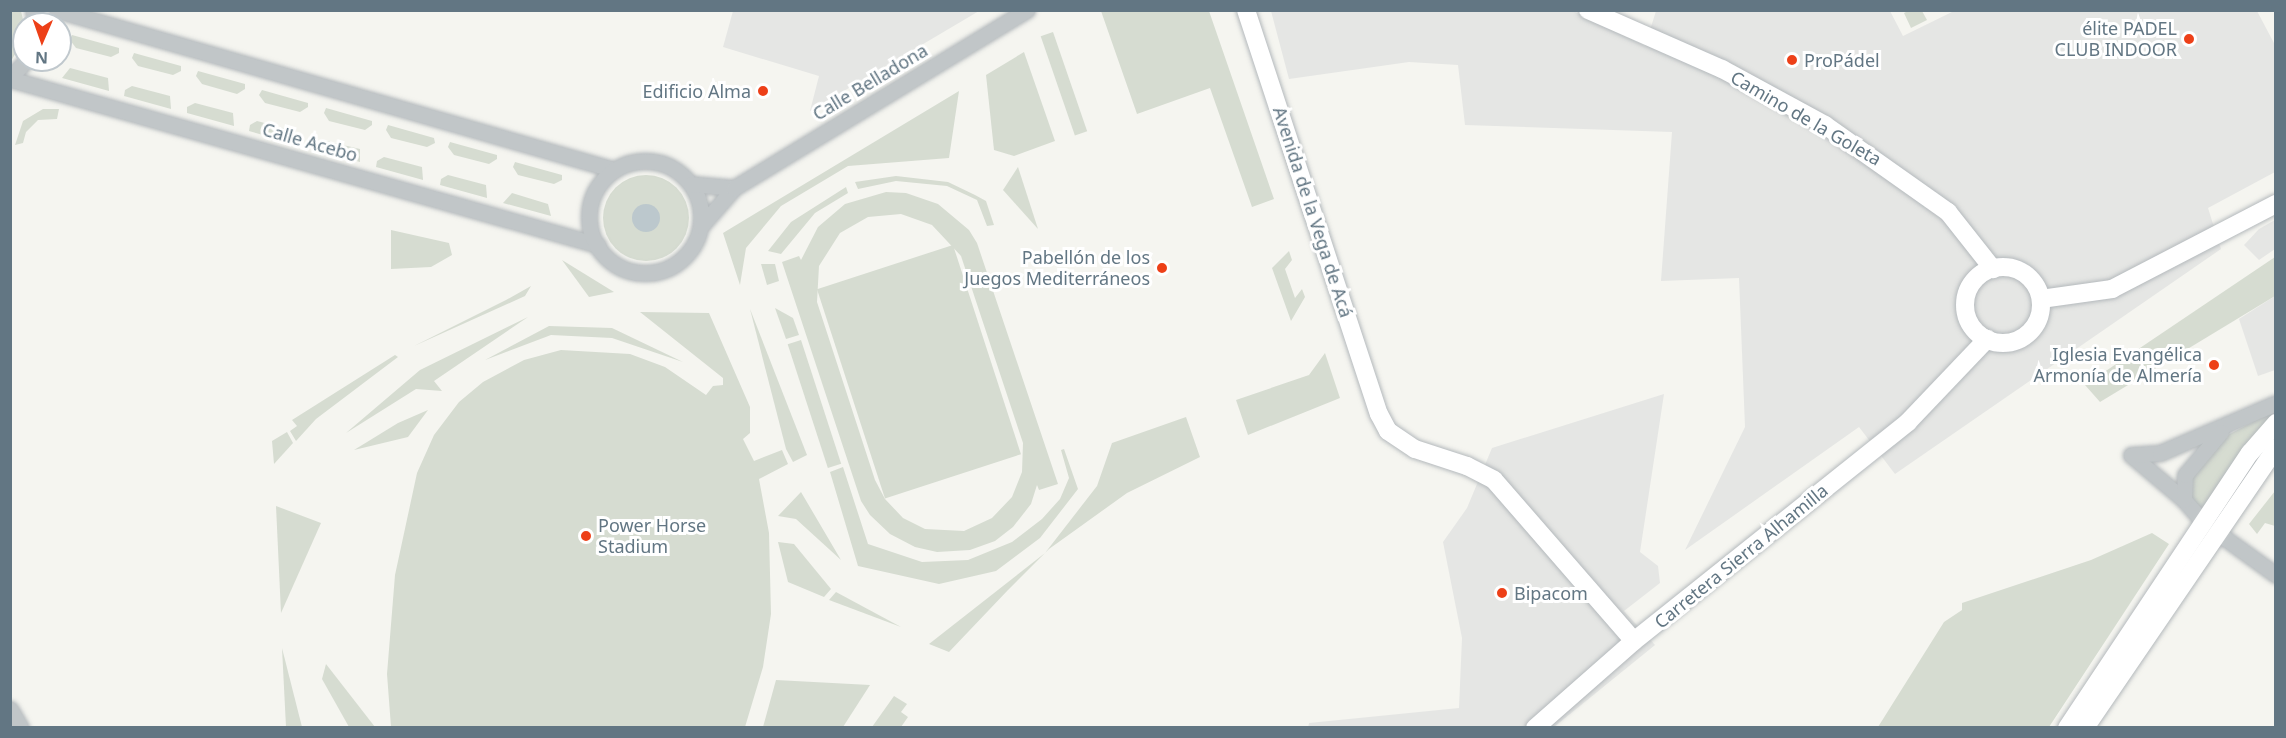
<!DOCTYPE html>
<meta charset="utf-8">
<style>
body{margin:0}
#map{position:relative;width:2286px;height:738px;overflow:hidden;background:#f5f5f0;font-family:"Noto Sans",sans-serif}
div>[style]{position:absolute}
.built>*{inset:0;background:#e5e6e4}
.green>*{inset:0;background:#d6dcd1;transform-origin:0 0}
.round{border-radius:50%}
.water>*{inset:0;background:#bcc8cd}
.roads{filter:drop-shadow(0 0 2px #b4b9bc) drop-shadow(0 0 2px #b4b9bc)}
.minor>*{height:15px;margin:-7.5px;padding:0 7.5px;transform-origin:7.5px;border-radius:7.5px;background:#c1c6c8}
.minor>.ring{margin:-7.5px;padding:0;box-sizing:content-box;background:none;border:15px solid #c1c6c8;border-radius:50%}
.major>*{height:18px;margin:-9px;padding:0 9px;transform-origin:9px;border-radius:9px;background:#fff}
.major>.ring{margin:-9px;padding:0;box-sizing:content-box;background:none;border:18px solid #fff;border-radius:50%}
.dots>*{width:16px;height:16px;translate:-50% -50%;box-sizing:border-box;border:3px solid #fff;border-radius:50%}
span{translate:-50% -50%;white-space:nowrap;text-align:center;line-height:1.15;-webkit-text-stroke:6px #fff;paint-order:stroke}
.poi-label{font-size:18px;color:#627683}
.right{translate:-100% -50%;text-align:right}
.left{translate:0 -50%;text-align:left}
.street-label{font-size:18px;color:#627683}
.frame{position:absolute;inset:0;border:12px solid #627683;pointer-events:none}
.north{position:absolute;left:12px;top:12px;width:60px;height:60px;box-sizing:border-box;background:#fff;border:2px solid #c0c8cd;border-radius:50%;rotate:182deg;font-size:16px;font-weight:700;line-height:24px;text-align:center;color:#627683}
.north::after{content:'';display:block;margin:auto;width:21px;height:27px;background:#ed4018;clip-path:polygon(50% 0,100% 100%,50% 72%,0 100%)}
</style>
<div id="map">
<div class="built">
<div style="clip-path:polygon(733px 11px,733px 10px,979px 11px,810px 111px,819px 76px,723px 47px)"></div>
<div style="clip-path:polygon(1271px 11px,1573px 11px,1645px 46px,1656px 11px,1890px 11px,1903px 36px,1954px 11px,2257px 11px,2275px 45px,2275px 172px,2208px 208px,2221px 249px,1895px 474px,1859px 427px,1685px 550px,1745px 427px,1739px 278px,1661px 281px,1672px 132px,1465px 125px,1458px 65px,1409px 62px,1289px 79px)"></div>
<div style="clip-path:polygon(2275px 220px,2275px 249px,2259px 260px,2244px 245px,2259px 229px)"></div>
<div style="clip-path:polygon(2275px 296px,2275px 370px,2258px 376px,2239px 319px)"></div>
<div style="clip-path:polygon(1664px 394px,1640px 552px,1658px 566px,1660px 583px,1624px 611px,1655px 645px,1554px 727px,1308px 728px,1309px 723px,1459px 708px,1462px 638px,1443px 542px,1467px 508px,1492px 448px)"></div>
</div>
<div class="green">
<div style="clip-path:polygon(11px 10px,21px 11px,24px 24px,23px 41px,11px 61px)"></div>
<div style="clip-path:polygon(1910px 10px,1922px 11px,1927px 20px,1911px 28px,1904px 13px)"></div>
<div style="clip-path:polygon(1101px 11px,1209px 11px,1274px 199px,1252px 207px,1210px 88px,1137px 114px)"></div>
<div style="left:1053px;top:32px;width:105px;height:13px;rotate:71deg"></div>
<div style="clip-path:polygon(72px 35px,119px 48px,119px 53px,111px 57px,76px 48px,70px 40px)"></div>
<div style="clip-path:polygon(1024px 52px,1055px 141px,1014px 156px,994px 150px,986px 75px)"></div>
<div style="clip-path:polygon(134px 53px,181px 66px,181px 71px,173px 75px,138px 66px,132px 58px)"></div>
<div style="clip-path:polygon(70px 68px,108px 78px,109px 91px,62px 78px)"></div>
<div style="clip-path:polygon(198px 71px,245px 84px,245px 89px,237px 94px,202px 84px,196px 76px)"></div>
<div style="clip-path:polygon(132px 86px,170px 96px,171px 109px,124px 96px,125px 90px)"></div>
<div style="clip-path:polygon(262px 90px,308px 103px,308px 107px,300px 112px,265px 103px,259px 95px)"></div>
<div style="clip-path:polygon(959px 91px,949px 158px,848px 166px,781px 206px,746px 248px,740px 285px,723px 233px)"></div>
<div style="clip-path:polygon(195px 103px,233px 113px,234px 126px,187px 113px,187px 107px)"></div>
<div style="clip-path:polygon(326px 108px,372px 121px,372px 125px,365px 130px,329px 121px,324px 113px)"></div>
<div style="clip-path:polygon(43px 109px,59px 109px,57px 119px,38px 120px,26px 132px,23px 143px,15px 145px,23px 121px)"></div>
<div style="clip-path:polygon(257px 121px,295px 131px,296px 144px,249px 131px,250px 125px)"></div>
<div style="clip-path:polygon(388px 125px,434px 138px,435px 143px,427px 147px,391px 138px,386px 130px)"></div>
<div style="clip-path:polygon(322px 140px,360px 149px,360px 162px,313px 149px,314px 144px)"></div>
<div style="clip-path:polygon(450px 142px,497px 155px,497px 159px,489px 164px,454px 155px,448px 147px)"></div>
<div style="clip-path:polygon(384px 157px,422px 167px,423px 180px,376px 167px,377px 161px)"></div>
<div style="clip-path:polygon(515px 162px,562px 175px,562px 180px,554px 184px,518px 175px,513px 167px)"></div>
<div style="clip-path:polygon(1018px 167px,1038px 229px,1003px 190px)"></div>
<div class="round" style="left:603px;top:175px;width:86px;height:86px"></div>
<div style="clip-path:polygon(448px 175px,486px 185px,487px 198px,440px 185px,441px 179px)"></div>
<div style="clip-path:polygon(896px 176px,948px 182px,975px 195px,986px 201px,994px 225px,987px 226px,977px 200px,947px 186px,896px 181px,858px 189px,855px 182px)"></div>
<div style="clip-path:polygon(846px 187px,848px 193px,815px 213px,781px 254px,768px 251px,791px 222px)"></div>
<div style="clip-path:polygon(evenodd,886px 192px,906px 193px,938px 204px,969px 230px,977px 243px,1058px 484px,1039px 490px,1037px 485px,1031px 504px,1013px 527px,995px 541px,970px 550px,937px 552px,915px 547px,890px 534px,870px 515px,861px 501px,782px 262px,799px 256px,801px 260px,818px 227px,845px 204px,886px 192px,901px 214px,932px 225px,961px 256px,1023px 443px,1022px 472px,1012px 497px,992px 518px,964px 531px,925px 529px,903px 518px,885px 499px,875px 480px,817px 302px,819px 266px,840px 233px,868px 217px,901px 214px)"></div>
<div style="clip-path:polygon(512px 193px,548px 204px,551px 216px,503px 203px)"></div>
<div style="clip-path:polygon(391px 230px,449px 243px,452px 255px,431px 267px,391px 269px)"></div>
<div style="left:953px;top:245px;width:220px;height:143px;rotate:72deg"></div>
<div style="clip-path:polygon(1289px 251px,1292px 260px,1285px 269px,1295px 298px,1302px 289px,1305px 297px,1291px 321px,1272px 268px)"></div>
<div style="clip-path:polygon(2275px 257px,2275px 296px,2100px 402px,2085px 385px)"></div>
<div style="clip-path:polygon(562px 260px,614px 292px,589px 297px)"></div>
<div style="clip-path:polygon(761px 264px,775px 264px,779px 281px,767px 285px)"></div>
<div style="clip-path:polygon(531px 286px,525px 296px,414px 346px,506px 300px)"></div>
<div style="clip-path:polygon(775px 308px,793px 318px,799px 335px,786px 339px)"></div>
<div style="clip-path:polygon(750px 309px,807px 455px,793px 462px,786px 449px)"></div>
<div style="clip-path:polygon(640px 312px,709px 313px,750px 407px,750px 433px,743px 439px,754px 461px,782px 450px,788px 464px,759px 479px,769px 533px,771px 614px,763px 667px,745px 727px,391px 727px,387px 674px,395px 575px,417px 473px,434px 435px,459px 402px,483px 382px,524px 360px,561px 350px,630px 354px,665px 367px,706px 395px,713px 386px,723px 385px,723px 378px)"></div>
<div style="clip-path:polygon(528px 317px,434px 381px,442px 391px,416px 389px,346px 433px,420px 370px)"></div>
<div style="clip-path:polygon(549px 326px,612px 328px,683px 362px,612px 338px,551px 335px,485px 360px)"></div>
<div style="left:801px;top:340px;width:130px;height:14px;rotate:72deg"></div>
<div style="clip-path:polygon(1325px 353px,1340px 398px,1248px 435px,1236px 400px,1309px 375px)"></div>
<div style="clip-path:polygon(395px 355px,398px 357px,316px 419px,296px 441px,290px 431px,297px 426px,292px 420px)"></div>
<div style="clip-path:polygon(428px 410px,408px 437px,354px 450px,398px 423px)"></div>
<div style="clip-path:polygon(2275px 410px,2206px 509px,2196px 505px,2191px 499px,2192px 472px,2226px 436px)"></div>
<div style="clip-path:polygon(1186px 417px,1200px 457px,1127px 493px,1049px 549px,1008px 590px,949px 652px,929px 644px,1045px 553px,1097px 486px,1112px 443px)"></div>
<div style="clip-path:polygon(287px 432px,293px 443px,274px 464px,272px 441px)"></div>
<div style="clip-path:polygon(1064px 449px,1078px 489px,1040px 538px,996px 571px,939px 584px,858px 566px,830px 472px,843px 467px,868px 544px,922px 562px,968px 560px,1012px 542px,1042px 519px,1060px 499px,1069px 478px,1061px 450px)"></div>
<div style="clip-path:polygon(2275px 491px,2275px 526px,2265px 523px,2257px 534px,2249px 524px)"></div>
<div style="clip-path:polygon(801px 492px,841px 560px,796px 519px,778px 516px)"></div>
<div style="clip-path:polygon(276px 506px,321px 523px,281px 613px)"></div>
<div style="clip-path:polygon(2152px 533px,2169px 544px,2049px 727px,1878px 727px,1944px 622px,1962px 610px,1962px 603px,2091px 560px)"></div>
<div style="clip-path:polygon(778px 542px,794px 544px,831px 589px,824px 597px,788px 582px)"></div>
<div style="clip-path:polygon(836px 592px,901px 627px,829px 600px)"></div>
<div style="clip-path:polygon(282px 648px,302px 727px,286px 727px)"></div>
<div style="clip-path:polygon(326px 664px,375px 727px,349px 727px,322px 679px)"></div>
<div style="clip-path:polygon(776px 680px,870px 685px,843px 727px,763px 727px)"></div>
<div style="clip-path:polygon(894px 696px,907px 704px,901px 712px,908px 717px,901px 727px,872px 727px)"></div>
</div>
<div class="water">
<div class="round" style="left:632px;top:204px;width:28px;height:28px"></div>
</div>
<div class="roads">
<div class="minor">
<div style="left:33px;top:10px;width:14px;rotate:78deg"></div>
<div style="left:57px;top:10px;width:580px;rotate:16deg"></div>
<div style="left:10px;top:77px;width:24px;rotate:-45deg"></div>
<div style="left:10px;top:79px;width:611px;rotate:15.77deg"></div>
<div class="ring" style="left:589px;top:161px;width:97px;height:97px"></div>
<div style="left:691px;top:184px;width:43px;rotate:5.3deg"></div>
<div style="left:701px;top:226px;width:50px;rotate:-49deg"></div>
<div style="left:734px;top:188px;width:343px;rotate:-31.3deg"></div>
<div style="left:2131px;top:455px;width:70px;rotate:40.3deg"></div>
<div style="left:2184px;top:500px;width:30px;rotate:49deg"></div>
<div style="left:2204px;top:523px;width:89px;rotate:35.8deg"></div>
<div style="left:2131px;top:455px;width:29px;rotate:-4deg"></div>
<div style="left:2160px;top:453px;width:126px;rotate:-23.3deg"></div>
<div style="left:2184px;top:500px;width:25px;rotate:-88deg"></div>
<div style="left:2185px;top:475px;width:56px;rotate:-50.1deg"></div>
<div style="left:10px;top:709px;width:22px;rotate:60deg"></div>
</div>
<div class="major">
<div style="left:1246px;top:10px;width:425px;rotate:71.8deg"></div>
<div style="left:1379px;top:414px;width:19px;rotate:62deg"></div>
<div style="left:1388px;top:431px;width:32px;rotate:34deg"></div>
<div style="left:1415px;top:449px;width:55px;rotate:18.1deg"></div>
<div style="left:1467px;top:466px;width:30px;rotate:27deg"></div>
<div style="left:1494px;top:480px;width:213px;rotate:49deg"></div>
<div style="left:1588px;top:10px;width:146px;rotate:23.8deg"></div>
<div style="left:1722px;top:69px;width:117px;rotate:28.5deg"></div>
<div style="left:1825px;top:125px;width:151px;rotate:35.3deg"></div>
<div style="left:1948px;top:212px;width:73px;rotate:51.7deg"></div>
<div class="ring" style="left:1965px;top:267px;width:58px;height:58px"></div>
<div style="left:2041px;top:299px;width:72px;rotate:-8deg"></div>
<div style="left:2112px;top:289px;width:185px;rotate:-27.4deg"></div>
<div style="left:1535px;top:728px;width:132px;rotate:-41.3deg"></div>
<div style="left:1634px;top:641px;width:351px;rotate:-38.6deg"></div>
<div style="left:1908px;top:422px;width:115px;rotate:-46.4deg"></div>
<div style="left:2067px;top:728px;width:330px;rotate:-56.4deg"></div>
<div style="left:2250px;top:453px;width:40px;rotate:-49deg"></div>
<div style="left:2085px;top:728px;width:339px;rotate:-55.7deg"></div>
</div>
</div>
<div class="dots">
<div style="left:2189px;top:39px;background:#ed4018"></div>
<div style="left:1792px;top:60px;background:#ed4018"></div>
<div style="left:763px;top:91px;background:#ed4018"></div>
<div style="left:1162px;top:268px;background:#ed4018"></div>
<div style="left:2214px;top:365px;background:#ed4018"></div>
<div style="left:586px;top:536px;background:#ed4018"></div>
<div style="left:1502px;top:593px;background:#ed4018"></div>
</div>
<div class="poi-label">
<span class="right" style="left:2177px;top:39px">élite PADEL<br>CLUB INDOOR</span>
<span class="left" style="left:1804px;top:60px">ProPádel</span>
<span class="right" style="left:751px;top:91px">Edificio Alma</span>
<span class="right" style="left:1150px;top:268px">Pabellón de los<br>Juegos Mediterráneos</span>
<span class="right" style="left:2202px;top:365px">Iglesia Evangélica<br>Armonía de Almería</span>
<span class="left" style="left:598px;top:536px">Power Horse<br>Stadium</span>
<span class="left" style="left:1514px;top:593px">Bipacom</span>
</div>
<div class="street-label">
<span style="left:870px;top:82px;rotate:-31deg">Calle Belladona</span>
<span style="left:1806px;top:118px;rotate:30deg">Camino de la Goleta</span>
<span style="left:310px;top:142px;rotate:16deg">Calle Acebo</span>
<span style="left:1313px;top:212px;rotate:72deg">Avenida de la Vega de Acá</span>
<span style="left:1741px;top:556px;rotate:-39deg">Carretera Sierra Alhamilla</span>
</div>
<div class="frame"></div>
<div class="north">N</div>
</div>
